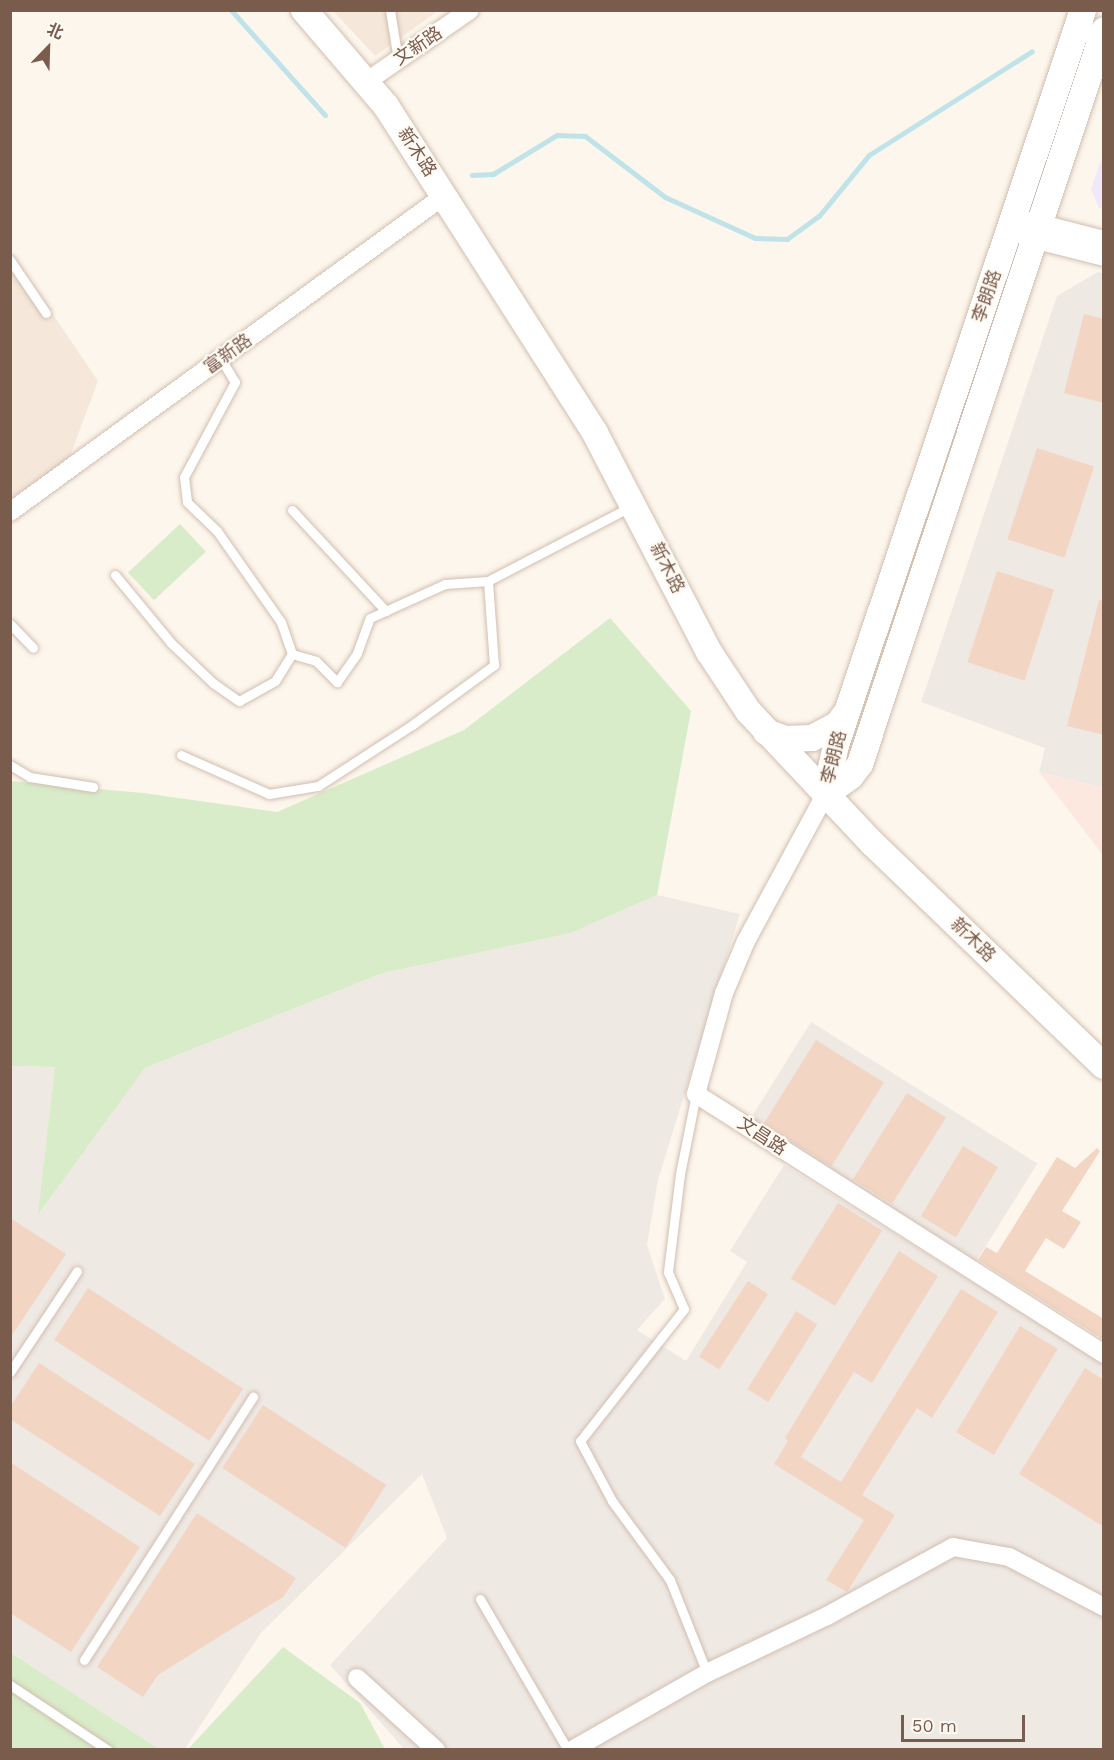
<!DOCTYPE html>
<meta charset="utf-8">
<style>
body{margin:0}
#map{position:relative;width:1114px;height:1760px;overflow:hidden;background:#fdf6ec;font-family:"Work Sans","Noto Sans SC",sans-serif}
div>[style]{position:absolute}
.residential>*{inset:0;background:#f5e8da}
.commercial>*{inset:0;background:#fde8e0}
.industrial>*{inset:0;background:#efe9e4;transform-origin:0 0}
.education>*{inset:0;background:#f3e8fa}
.green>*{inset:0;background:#d8ecc9;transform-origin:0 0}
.stream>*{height:5px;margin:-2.5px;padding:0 2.5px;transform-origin:2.5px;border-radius:2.5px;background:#bfe3e8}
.building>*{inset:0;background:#f3d5c3;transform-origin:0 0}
.roads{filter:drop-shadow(0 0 2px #d1beb0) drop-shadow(0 0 2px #d1beb0)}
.lane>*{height:9px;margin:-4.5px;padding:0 4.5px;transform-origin:4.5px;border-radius:4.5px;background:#fff}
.street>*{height:18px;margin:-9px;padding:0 9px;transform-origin:9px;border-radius:9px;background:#fff}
.secondary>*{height:26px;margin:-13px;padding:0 13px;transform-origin:13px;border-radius:13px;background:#fff}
span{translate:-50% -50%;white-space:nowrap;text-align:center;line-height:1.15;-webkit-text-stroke:4.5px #fffaf3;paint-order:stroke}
.street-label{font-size:18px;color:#7a5c4d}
.frame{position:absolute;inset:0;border:12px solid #7a5c4d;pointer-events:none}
.north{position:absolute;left:18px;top:18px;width:60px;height:60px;-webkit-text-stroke:4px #fffaf3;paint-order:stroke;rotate:23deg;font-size:16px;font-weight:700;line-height:24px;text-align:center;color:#7a5c4d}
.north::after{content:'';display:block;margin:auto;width:21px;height:27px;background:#7a5c4d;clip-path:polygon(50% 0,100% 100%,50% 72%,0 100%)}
.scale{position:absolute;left:901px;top:1715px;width:124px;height:27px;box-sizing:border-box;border:3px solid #7a5c4d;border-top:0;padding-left:8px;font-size:18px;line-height:21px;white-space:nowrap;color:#7a5c4d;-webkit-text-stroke:4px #fffaf3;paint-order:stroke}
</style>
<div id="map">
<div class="residential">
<div style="clip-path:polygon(333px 11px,438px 11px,375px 56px)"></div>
<div style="clip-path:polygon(10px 251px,98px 381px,69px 459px,11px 498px)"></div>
</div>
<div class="commercial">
<div style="clip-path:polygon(1039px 772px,1103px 788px,1103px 855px)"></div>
</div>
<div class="industrial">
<div style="clip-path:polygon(1098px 272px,1103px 273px,1103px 788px,1039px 772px,1045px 748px,921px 702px,1057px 296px)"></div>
<div style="clip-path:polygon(657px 895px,740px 914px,658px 1180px,647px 1245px,665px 1299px,637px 1330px,686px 1361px,747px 1262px,730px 1251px,784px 1165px,1103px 1363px,1103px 1749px,404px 1749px,330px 1665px,447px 1538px,422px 1474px,260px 1634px,185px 1749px,159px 1749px,11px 1653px,10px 1066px,55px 1067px,39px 1214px,145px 1068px,383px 973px,571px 933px)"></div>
<div style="left:811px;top:1022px;width:267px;height:117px;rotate:32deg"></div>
</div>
<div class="education">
<div style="clip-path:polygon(1103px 154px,1104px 209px,1103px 209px,1099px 208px,1091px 189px)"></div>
</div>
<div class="green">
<div style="left:180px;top:524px;width:38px;height:71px;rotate:47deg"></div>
<div style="clip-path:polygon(610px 618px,691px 711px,657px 895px,571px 933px,383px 973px,145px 1068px,38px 1215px,55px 1067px,11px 1066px,10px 781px,143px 793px,277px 812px,464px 730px)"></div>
<div style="clip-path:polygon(283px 1647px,360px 1703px,385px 1749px,188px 1749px)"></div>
<div style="clip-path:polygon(11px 1653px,159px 1749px,11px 1749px)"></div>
</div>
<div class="stream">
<div style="left:231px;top:10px;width:141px;rotate:48.2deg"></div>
<div style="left:472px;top:175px;width:21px;rotate:-3deg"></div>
<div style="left:493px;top:174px;width:75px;rotate:-31.4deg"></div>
<div style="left:557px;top:135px;width:28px;rotate:2deg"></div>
<div style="left:585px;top:136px;width:101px;rotate:37.3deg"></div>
<div style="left:665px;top:197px;width:99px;rotate:24.5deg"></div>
<div style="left:755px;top:238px;width:32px;rotate:2deg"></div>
<div style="left:787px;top:239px;width:39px;rotate:-36deg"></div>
<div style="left:819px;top:216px;width:79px;rotate:-50.7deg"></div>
<div style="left:869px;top:155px;width:193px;rotate:-32.5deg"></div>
</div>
<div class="building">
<div style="clip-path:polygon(1084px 314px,1104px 319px,1104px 403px,1064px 393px)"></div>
<div style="left:1037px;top:448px;width:60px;height:96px;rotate:18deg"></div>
<div style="left:997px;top:571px;width:60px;height:96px;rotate:18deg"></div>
<div style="clip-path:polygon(1099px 600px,1104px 601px,1104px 735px,1067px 726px)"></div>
<div style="left:816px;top:1040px;width:80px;height:99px;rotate:32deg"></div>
<div style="left:907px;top:1093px;width:46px;height:102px;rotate:32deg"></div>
<div style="left:963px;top:1146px;width:41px;height:82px;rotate:31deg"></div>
<div style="clip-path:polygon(1097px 1148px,1100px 1151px,1062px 1211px,1081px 1222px,1064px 1249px,1046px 1238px,1025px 1271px,1104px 1319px,1104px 1340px,978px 1260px,986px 1247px,997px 1253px,1057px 1157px,1075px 1168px)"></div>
<div style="left:838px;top:1203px;width:52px;height:89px;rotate:32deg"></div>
<div style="clip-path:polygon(10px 1218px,66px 1254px,10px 1338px)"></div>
<div style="clip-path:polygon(899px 1251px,938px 1276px,872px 1383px,854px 1372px,801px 1457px,841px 1482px,961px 1289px,998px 1312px,932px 1418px,917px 1408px,862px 1495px,895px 1515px,847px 1592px,826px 1580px,864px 1520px,774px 1464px,788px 1441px,785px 1438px)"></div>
<div style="left:748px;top:1281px;width:24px;height:90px;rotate:33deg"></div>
<div style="left:88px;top:1288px;width:185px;height:62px;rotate:33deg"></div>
<div style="left:796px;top:1311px;width:25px;height:92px;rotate:32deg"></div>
<div style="left:1020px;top:1326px;width:44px;height:124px;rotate:31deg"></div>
<div style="clip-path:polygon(39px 1363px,195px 1464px,160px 1516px,10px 1419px,10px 1407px)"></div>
<div style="clip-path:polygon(1085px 1368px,1104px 1380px,1104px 1527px,1019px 1474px)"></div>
<div style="left:263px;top:1405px;width:147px;height:75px;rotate:33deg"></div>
<div style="clip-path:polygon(10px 1462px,140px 1547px,71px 1652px,10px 1613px)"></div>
<div style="clip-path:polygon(197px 1513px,296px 1578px,283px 1597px,158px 1675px,143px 1697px,97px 1667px)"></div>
</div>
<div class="roads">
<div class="lane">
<div style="left:390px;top:10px;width:51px;rotate:80.9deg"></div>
<div style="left:10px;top:260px;width:64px;rotate:55.8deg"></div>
<div style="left:221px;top:359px;width:27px;rotate:59deg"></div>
<div style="left:235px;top:382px;width:108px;rotate:118.2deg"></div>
<div style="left:184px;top:477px;width:25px;rotate:83deg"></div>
<div style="left:187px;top:502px;width:42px;rotate:44deg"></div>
<div style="left:217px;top:531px;width:111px;rotate:54.9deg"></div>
<div style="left:281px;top:622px;width:34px;rotate:71deg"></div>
<div style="left:292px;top:510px;width:138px;rotate:47.1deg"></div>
<div style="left:115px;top:575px;width:88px;rotate:50.5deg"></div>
<div style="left:171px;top:643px;width:58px;rotate:43.6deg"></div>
<div style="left:213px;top:683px;width:32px;rotate:35deg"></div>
<div style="left:239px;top:701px;width:41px;rotate:-29.1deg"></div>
<div style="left:275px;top:681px;width:32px;rotate:-58deg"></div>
<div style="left:292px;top:654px;width:25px;rotate:16deg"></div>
<div style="left:316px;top:661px;width:30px;rotate:45deg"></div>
<div style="left:337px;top:682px;width:35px;rotate:-55deg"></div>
<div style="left:357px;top:653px;width:37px;rotate:-70deg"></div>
<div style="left:370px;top:618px;width:82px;rotate:-24.4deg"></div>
<div style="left:445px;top:584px;width:43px;rotate:-4deg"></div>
<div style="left:10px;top:624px;width:33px;rotate:46deg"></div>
<div style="left:181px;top:755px;width:96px;rotate:23.9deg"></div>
<div style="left:269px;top:794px;width:50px;rotate:-9.3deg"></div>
<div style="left:318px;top:786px;width:112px;rotate:-33deg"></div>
<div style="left:412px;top:725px;width:102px;rotate:-36.2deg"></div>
<div style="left:494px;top:665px;width:84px;rotate:-94.1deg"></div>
<div style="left:488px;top:581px;width:160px;rotate:-27.5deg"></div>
<div style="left:10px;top:765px;width:23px;rotate:31deg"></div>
<div style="left:30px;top:777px;width:64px;rotate:9deg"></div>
<div style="left:696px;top:1094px;width:82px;rotate:101.3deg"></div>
<div style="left:680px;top:1174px;width:99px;rotate:97deg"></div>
<div style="left:668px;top:1272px;width:40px;rotate:66.6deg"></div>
<div style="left:684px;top:1309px;width:168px;rotate:128.2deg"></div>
<div style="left:580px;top:1441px;width:68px;rotate:61.9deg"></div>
<div style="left:612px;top:1501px;width:98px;rotate:53.7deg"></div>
<div style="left:670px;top:1580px;width:100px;rotate:68.3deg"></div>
<div style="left:10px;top:1372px;width:121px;rotate:-56.4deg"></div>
<div style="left:480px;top:1599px;width:175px;rotate:59.8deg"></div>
<div style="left:84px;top:1660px;width:313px;rotate:-57.3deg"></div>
<div style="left:10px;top:1685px;width:118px;rotate:33.6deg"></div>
</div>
<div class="street">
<div style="left:366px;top:82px;width:126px;rotate:-34.7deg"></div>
<div style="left:1030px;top:221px;width:76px;rotate:14.4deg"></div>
<div style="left:1025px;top:237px;width:81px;rotate:14.2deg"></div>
<div style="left:10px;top:512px;width:538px;rotate:-36.08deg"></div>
<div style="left:825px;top:795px;width:166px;rotate:118.4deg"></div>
<div style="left:746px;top:941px;width:56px;rotate:112.9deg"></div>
<div style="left:724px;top:993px;width:105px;rotate:105.5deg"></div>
<div style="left:696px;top:1094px;width:484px;rotate:32.5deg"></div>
<div style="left:357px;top:1678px;width:107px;rotate:42.3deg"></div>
<div style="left:572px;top:1750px;width:155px;rotate:-29.7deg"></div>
<div style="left:707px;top:1673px;width:133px;rotate:-25.4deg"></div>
<div style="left:827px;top:1616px;width:144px;rotate:-28.7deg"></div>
<div style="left:953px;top:1547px;width:57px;rotate:10.1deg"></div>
<div style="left:1009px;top:1557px;width:107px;rotate:27.8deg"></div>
</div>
<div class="secondary">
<div style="left:304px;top:10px;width:126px;rotate:49.5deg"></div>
<div style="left:386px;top:106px;width:388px;rotate:57.4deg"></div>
<div style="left:595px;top:433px;width:247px;rotate:62.5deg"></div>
<div style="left:709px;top:652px;width:71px;rotate:56.5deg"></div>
<div style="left:748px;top:711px;width:183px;rotate:46.8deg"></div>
<div style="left:873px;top:844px;width:320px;rotate:43.9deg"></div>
<div style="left:766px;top:732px;width:20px;rotate:20deg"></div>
<div style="left:785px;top:739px;width:27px;rotate:-2deg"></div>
<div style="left:812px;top:738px;width:30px;rotate:-28deg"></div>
<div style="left:838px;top:724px;width:14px;rotate:-54deg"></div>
<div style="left:825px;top:795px;width:51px;rotate:-77.6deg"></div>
<div style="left:836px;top:745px;width:775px;rotate:-71.42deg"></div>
<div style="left:825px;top:795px;width:32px;rotate:-36deg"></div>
<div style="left:851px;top:776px;width:15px;rotate:-53deg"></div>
<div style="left:860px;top:764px;width:773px;rotate:-71.61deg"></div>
</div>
</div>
<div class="street-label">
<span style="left:418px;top:46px;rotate:-34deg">文新路</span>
<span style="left:417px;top:152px;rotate:57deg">新木路</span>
<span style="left:987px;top:296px;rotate:-71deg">李朗路</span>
<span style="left:228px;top:354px;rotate:-36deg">富新路</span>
<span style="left:667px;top:568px;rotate:63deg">新木路</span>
<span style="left:834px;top:757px;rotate:-76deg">李朗路</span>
<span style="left:973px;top:940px;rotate:44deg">新木路</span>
<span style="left:762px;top:1136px;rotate:33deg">文昌路</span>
</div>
<div class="frame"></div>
<div class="north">北</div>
<div class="scale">50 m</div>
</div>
